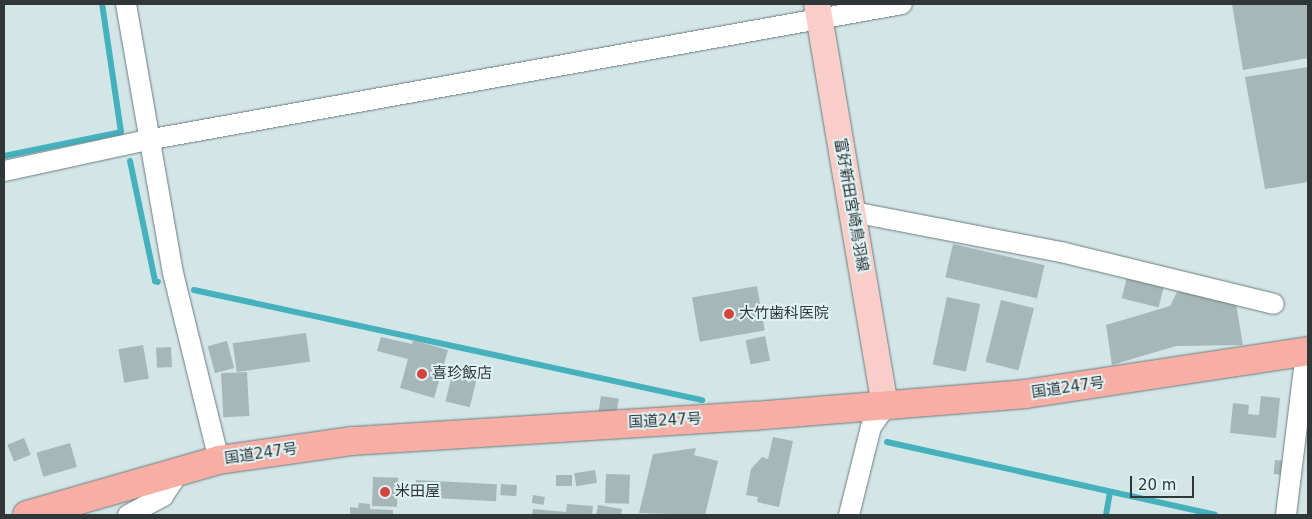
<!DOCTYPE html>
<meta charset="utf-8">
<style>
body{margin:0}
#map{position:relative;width:1312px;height:519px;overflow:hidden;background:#d2e5e7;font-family:"DejaVu Sans","Noto Sans JP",sans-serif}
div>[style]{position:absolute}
.stream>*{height:6px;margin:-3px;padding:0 3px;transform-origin:3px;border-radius:3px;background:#44b1bc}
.building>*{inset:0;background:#a5b7b9;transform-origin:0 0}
.roads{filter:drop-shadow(0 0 1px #6b7c7e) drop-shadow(0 0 1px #6b7c7e)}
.minor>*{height:20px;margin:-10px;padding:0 10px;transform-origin:10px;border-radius:10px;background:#fff}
.major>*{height:26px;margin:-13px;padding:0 13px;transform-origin:13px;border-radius:13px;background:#facec8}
.highway>*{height:28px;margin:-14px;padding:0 14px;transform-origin:14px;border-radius:14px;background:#f7aea4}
.dots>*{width:14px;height:14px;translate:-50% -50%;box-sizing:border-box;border:2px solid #dff2f4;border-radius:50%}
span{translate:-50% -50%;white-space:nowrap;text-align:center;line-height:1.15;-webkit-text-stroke:4px #dff2f4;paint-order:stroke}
.street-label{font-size:15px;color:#303738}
.poi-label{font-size:15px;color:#303738}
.left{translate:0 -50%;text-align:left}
.frame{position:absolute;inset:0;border:5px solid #303738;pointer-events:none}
.scale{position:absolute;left:1130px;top:476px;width:64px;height:22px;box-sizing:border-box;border:2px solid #303738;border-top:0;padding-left:6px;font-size:15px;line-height:18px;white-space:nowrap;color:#303738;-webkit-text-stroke:4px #dff2f4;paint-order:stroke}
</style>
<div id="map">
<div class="stream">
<div style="left:4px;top:156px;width:119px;rotate:-11.6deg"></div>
<div style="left:121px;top:132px;width:129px;rotate:-98.4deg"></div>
<div style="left:130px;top:161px;width:123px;rotate:78.2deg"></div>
<div style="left:155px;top:281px;width:3px;rotate:18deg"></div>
<div style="left:194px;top:290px;width:520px;rotate:12.22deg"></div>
<div style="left:887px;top:442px;width:336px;rotate:12.5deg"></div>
<div style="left:1106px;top:515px;width:23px;rotate:-80deg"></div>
</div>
<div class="building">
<div style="clip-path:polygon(1232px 4px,1308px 4px,1308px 58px,1243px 70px)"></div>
<div style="clip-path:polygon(1308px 67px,1308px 182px,1265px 189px,1245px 77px)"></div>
<div style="left:953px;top:244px;width:94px;height:34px;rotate:13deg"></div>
<div style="left:1127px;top:277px;width:38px;height:22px;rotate:14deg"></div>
<div style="left:757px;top:286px;width:45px;height:66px;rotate:80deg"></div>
<div style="clip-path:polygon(1178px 290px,1236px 304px,1243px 345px,1176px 346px,1112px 365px,1106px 325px,1170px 306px)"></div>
<div style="left:947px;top:297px;width:34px;height:69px;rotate:12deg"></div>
<div style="left:1001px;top:300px;width:34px;height:64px;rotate:14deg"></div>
<div style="left:306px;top:333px;width:29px;height:74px;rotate:82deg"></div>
<div style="left:765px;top:336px;width:25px;height:20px;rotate:78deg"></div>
<div style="clip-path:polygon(381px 337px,412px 344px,413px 340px,448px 350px,434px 398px,400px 388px,408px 359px,377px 351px)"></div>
<div style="left:227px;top:341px;width:28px;height:20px;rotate:75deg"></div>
<div style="left:143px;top:345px;width:34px;height:25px;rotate:80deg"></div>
<div style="left:171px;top:347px;width:20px;height:15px;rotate:87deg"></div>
<div style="left:247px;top:372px;width:44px;height:26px;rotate:87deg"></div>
<div style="left:452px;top:375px;width:25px;height:27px;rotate:14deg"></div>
<div style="left:601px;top:396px;width:18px;height:16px;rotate:9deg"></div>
<div style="clip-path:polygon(1261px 396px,1280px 398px,1276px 438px,1230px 433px,1233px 403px,1249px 405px,1248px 414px,1259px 415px)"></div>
<div style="clip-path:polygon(773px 437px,793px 441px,779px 507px,757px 502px,758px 497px,746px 495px,751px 469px,762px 457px,768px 459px)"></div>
<div style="left:24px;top:438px;width:18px;height:18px;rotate:68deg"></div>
<div style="left:70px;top:443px;width:25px;height:35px;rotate:74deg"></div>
<div style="clip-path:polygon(696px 448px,694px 455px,718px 461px,705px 515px,639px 513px,653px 454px)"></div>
<div style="left:1275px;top:460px;width:10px;height:14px;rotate:6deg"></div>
<div style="left:595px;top:470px;width:13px;height:21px;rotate:81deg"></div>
<div style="left:606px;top:474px;width:24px;height:29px;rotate:2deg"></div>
<div style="left:572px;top:475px;width:11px;height:16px;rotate:90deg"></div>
<div style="left:373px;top:477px;width:25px;height:29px;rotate:2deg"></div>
<div style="left:416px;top:480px;width:81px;height:17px;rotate:3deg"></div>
<div style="left:501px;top:484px;width:16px;height:11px;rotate:4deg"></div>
<div style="left:533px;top:495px;width:12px;height:8px;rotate:9deg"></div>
<div style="clip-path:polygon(359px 503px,370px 504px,370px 509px,393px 510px,393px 515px,350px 515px,350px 507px,358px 508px)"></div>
<div style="clip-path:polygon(567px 504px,593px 506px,592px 515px,532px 515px,533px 509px,566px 512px)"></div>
<div style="clip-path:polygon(598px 505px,622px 509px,621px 515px,596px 515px)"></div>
</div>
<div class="roads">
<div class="minor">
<div style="left:126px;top:4px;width:273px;rotate:80.1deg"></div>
<div style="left:173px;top:273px;width:193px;rotate:76.2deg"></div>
<div style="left:4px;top:171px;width:146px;rotate:-12.2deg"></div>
<div style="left:147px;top:140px;width:767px;rotate:-10.21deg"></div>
<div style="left:853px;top:212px;width:212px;rotate:10.9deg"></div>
<div style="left:1061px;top:252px;width:219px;rotate:13.7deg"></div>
<div style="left:128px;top:515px;width:40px;rotate:-28deg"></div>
<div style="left:163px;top:496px;width:29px;rotate:-56deg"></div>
<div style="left:849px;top:515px;width:91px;rotate:-76deg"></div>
<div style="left:871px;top:427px;width:24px;rotate:-55deg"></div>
<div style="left:1286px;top:515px;width:164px;rotate:-83deg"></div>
</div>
<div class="major">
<div style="left:817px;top:4px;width:409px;rotate:80.4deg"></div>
</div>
<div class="highway">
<div style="left:27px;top:515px;width:200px;rotate:-16deg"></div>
<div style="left:219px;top:460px;width:135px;rotate:-8.1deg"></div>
<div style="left:353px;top:441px;width:401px;rotate:-3.6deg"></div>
<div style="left:753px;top:416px;width:273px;rotate:-4.6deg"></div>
<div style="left:1025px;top:394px;width:286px;rotate:-8.6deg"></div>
</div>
</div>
<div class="dots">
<div style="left:729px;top:314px;background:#d3453c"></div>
<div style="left:422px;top:374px;background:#d3453c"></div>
<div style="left:385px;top:492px;background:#d3453c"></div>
</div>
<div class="street-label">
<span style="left:851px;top:205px;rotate:80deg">富好新田宮崎鳥羽線</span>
<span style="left:1068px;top:388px;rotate:-8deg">国道247号</span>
<span style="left:665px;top:421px;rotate:-3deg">国道247号</span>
<span style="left:261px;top:454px;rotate:-8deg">国道247号</span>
</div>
<div class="poi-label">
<span class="left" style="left:739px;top:314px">大竹歯科医院</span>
<span class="left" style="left:432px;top:374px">喜珍飯店</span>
<span class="left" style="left:395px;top:492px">米田屋</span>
</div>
<div class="frame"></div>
<div class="scale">20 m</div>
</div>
